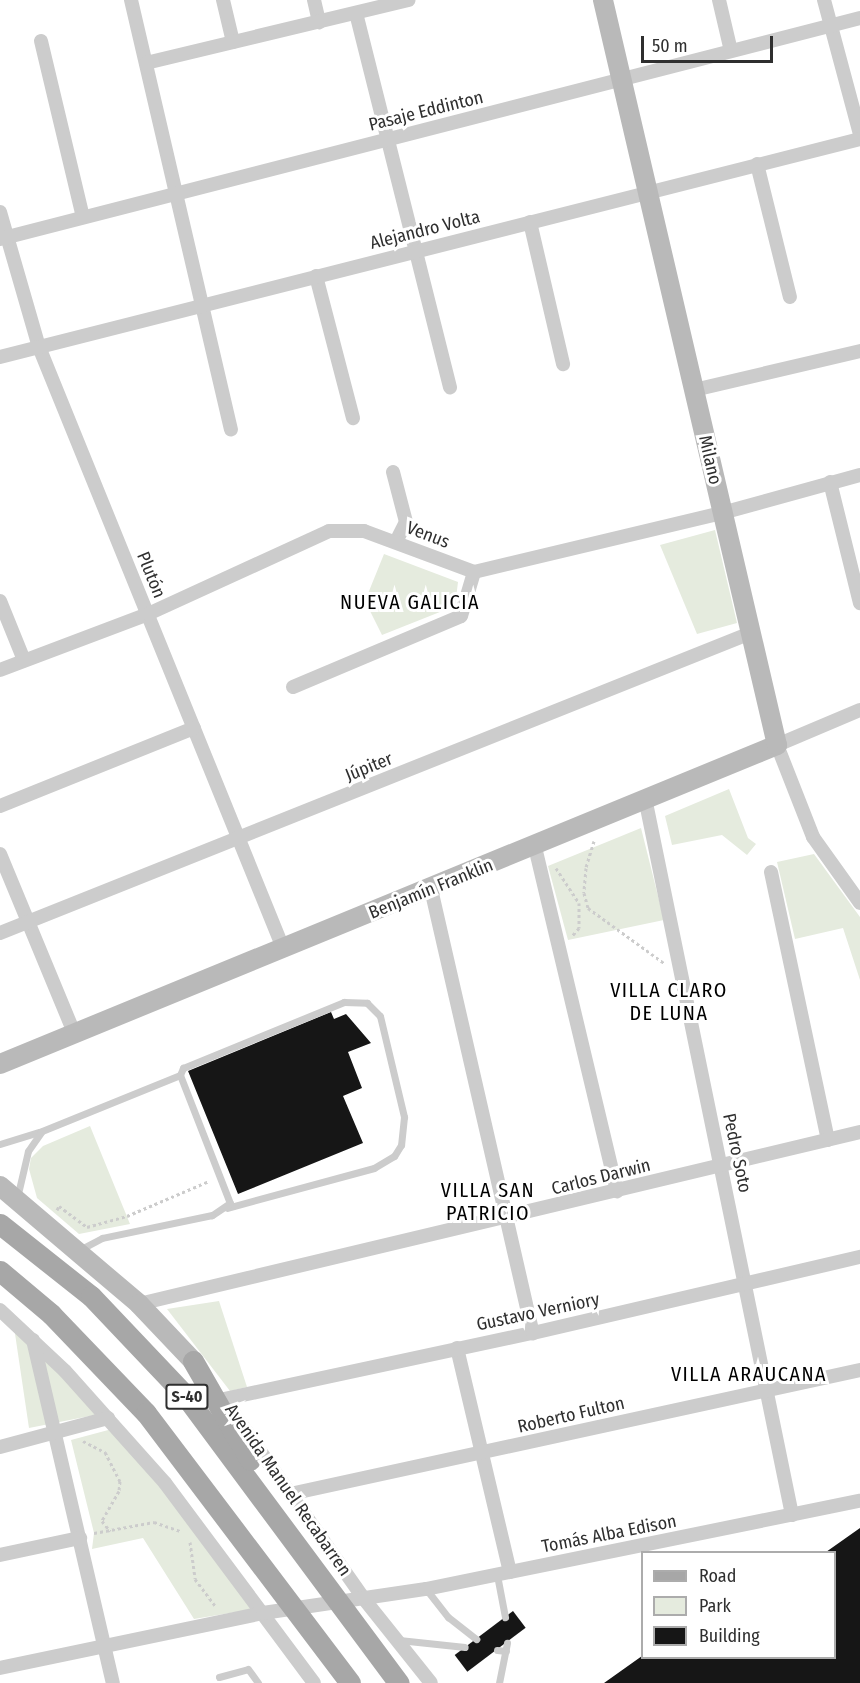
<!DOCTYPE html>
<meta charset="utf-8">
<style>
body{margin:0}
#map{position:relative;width:860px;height:1683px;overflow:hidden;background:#fff;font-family:"Fira Sans Condensed",sans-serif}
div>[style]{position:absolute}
.green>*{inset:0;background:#e5ebde}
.building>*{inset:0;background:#161616;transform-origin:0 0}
.path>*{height:3px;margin-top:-1.5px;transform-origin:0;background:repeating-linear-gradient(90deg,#ccc 0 3px,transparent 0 6px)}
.lane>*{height:7px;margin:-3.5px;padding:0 3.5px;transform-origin:3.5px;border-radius:3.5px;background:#ccc}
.street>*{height:14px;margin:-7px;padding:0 7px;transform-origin:7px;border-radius:7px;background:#ccc}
.secondary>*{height:20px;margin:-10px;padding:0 10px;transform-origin:10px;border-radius:10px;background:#b9b9b9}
.primary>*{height:21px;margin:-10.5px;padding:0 10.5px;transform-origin:10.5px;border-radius:10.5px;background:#a7a7a7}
span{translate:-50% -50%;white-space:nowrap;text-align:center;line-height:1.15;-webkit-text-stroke:6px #fff;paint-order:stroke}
.shield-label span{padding:2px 4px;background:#fff;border:2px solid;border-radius:4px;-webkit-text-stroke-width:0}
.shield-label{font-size:16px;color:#2f2f2f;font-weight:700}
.street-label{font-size:18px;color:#2f2f2f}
.neighbourhood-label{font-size:20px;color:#000;letter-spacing:1.5px}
.legend{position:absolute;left:641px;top:1551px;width:195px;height:108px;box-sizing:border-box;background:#fff;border:2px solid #acacac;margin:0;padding:8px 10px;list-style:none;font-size:18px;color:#2f2f2f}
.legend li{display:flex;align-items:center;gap:12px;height:30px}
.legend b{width:30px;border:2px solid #acacac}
.scale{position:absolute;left:641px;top:36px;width:132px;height:27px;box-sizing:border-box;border:3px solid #2f2f2f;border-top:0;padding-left:8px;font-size:18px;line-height:21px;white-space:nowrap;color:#2f2f2f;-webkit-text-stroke:4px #fff;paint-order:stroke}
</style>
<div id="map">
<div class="green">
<div style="clip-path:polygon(715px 530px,737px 623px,697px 634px,660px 545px)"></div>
<div style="clip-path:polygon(384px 554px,458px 582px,455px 606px,382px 635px,365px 601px)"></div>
<div style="clip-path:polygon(729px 789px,748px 838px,756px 844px,747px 855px,722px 835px,672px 845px,665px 816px)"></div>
<div style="clip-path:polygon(641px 828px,664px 920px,568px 940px,548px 866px)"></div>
<div style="clip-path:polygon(814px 854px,860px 917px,860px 980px,843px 928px,795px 939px,777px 862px)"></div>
<div style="clip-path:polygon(90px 1126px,130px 1224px,79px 1234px,37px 1198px,29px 1169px,31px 1158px,43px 1146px)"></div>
<div style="clip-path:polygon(219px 1301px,247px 1387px,230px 1391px,167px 1309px)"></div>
<div style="clip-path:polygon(14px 1327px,100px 1414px,29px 1428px)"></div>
<div style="clip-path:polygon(112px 1429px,174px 1504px,254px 1609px,194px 1619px,143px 1538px,92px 1549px,94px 1533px,71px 1440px)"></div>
</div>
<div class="building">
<div style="clip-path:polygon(331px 1012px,334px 1019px,346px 1014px,371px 1043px,348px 1052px,362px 1088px,343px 1096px,363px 1143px,238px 1194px,188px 1071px)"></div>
<div style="clip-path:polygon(860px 1528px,860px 1683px,604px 1683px,642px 1656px,834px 1658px,834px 1552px,826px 1552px)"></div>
<div style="left:513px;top:1611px;width:21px;height:73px;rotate:53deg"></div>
</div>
<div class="path">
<div style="left:594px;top:841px;width:28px;rotate:107deg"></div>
<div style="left:586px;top:868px;width:25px;rotate:95deg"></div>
<div style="left:584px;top:893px;width:16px;rotate:75deg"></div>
<div style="left:588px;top:908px;width:94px;rotate:35.9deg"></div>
<div style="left:556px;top:868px;width:42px;rotate:56.7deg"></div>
<div style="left:579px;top:903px;width:25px;rotate:90deg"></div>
<div style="left:579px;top:928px;width:11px;rotate:131deg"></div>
<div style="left:57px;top:1210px;width:4px;rotate:-63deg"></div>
<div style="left:59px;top:1206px;width:35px;rotate:37deg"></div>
<div style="left:87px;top:1227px;width:41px;rotate:-15.4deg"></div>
<div style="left:127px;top:1216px;width:89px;rotate:-23.1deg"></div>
<div style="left:83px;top:1441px;width:25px;rotate:27deg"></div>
<div style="left:105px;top:1452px;width:33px;rotate:63deg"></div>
<div style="left:120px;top:1481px;width:10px;rotate:96deg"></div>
<div style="left:119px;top:1491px;width:34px;rotate:120deg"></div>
<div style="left:102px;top:1521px;width:13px;rotate:51deg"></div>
<div style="left:94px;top:1533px;width:61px;rotate:-10.4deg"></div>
<div style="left:154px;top:1522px;width:28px;rotate:19deg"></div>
<div style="left:190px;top:1542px;width:37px;rotate:82deg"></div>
<div style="left:195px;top:1579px;width:34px;rotate:53deg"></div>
</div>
<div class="lane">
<div style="left:180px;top:1075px;width:8px;rotate:-67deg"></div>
<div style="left:183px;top:1068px;width:174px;rotate:-22.3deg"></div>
<div style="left:344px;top:1002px;width:23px;rotate:2deg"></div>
<div style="left:367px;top:1003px;width:18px;rotate:45deg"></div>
<div style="left:380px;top:1016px;width:104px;rotate:76.6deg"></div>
<div style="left:404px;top:1117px;width:28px;rotate:96deg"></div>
<div style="left:401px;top:1145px;width:13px;rotate:122deg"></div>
<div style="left:394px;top:1156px;width:23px;rotate:149deg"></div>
<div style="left:374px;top:1168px;width:152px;rotate:164.8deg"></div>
<div style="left:0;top:1144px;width:41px;rotate:-17.1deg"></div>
<div style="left:17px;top:1198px;width:48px;rotate:-76.8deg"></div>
<div style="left:28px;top:1151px;width:24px;rotate:-55deg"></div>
<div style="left:42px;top:1131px;width:149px;rotate:-22.1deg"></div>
<div style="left:180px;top:1075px;width:137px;rotate:68.7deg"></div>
<div style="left:230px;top:1203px;width:22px;rotate:146deg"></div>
<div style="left:212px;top:1215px;width:112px;rotate:168.2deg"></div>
<div style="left:102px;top:1238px;width:26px;rotate:152deg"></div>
<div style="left:497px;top:1575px;width:43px;rotate:79.2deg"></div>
<div style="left:426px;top:1589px;width:36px;rotate:52deg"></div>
<div style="left:448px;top:1617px;width:36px;rotate:38deg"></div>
<div style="left:399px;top:1640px;width:66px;rotate:6.1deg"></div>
<div style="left:497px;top:1650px;width:9px;rotate:6deg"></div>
<div style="left:219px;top:1677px;width:30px;rotate:-15deg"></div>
<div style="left:248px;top:1669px;width:17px;rotate:54deg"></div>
<div style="left:499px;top:1683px;width:41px;rotate:-78.7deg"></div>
</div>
<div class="street">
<div style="left:131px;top:0;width:441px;rotate:76.9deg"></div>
<div style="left:223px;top:0;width:43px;rotate:76.6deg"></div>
<div style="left:314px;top:0;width:23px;rotate:77deg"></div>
<div style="left:719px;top:0;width:52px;rotate:76.8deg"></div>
<div style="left:824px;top:0;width:139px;rotate:75deg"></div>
<div style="left:356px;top:13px;width:386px;rotate:75.9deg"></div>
<div style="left:41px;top:41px;width:181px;rotate:76.6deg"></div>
<div style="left:146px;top:63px;width:270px;rotate:-13.5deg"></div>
<div style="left:757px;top:164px;width:137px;rotate:76.1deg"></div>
<div style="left:0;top:212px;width:141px;rotate:73.9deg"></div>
<div style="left:39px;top:347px;width:649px;rotate:67.9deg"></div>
<div style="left:530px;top:222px;width:146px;rotate:76.9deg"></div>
<div style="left:0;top:239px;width:888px;rotate:-14.41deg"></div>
<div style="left:316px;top:276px;width:147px;rotate:75.4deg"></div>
<div style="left:0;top:357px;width:887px;rotate:-14.22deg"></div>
<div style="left:694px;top:390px;width:171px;rotate:-13.2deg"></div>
<div style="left:393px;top:472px;width:52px;rotate:75.4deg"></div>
<div style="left:406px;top:522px;width:22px;rotate:117deg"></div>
<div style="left:830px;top:482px;width:125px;rotate:76.1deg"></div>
<div style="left:0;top:601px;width:64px;rotate:67.9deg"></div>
<div style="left:0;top:670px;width:158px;rotate:-20.7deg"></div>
<div style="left:148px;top:614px;width:199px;rotate:-24.6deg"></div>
<div style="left:329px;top:531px;width:35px"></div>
<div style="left:364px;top:531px;width:117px;rotate:20.4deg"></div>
<div style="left:474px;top:572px;width:255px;rotate:-13.4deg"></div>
<div style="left:722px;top:513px;width:143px;rotate:-15.4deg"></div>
<div style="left:293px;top:687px;width:182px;rotate:-22.9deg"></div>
<div style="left:461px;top:616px;width:46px;rotate:-73.5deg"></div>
<div style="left:860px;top:710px;width:90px;rotate:157.1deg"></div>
<div style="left:777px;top:745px;width:99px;rotate:68.6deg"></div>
<div style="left:813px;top:837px;width:81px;rotate:54.5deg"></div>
<div style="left:645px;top:798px;width:732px;rotate:78.41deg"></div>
<div style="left:0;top:806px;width:209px;rotate:-21.9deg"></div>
<div style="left:535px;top:847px;width:354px;rotate:76.6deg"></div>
<div style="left:0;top:854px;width:194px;rotate:67.5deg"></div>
<div style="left:771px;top:872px;width:274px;rotate:78deg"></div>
<div style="left:431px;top:889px;width:456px;rotate:77.1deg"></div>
<div style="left:0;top:933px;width:809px;rotate:-21.78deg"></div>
<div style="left:139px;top:1304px;width:741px;rotate:-13.42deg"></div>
<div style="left:0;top:1310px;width:89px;rotate:43.2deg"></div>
<div style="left:65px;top:1371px;width:150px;rotate:48.2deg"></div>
<div style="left:165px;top:1483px;width:249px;rotate:53.3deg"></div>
<div style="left:33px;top:1340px;width:352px;rotate:76.9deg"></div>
<div style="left:457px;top:1348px;width:230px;rotate:76.7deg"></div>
<div style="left:224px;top:1399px;width:316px;rotate:-12.1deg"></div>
<div style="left:533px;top:1333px;width:336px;rotate:-13.1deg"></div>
<div style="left:232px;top:1411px;width:230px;rotate:54.9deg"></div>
<div style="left:364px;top:1599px;width:107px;rotate:51.4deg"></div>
<div style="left:0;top:1447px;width:112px;rotate:-15deg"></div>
<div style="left:290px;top:1494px;width:583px;rotate:-12.27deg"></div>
<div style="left:0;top:1555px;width:82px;rotate:-12deg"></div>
<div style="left:0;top:1668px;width:269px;rotate:-11.8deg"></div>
<div style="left:263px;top:1613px;width:165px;rotate:-8.4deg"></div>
<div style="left:426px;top:1589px;width:443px;rotate:-11.5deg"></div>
</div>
<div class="secondary">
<div style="left:0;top:1064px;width:840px;rotate:-22.32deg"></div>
<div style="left:777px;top:745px;width:765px;rotate:-103.15deg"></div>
<div style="left:0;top:1186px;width:182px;rotate:40.3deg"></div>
<div style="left:139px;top:1304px;width:79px;rotate:46.5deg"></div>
</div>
<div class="primary">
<div style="left:0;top:1224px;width:116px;rotate:38.4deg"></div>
<div style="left:91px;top:1296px;width:135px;rotate:46.5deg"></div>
<div style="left:184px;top:1394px;width:360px;rotate:53.4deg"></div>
<div style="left:0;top:1271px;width:67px;rotate:40.1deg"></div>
<div style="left:51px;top:1314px;width:137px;rotate:46.2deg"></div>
<div style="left:146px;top:1413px;width:338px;rotate:52.9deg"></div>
<div style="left:193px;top:1361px;width:114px;rotate:60.1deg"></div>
</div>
<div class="shield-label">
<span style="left:187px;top:1397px">S-40</span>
</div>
<div class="street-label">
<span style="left:426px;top:111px;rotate:-14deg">Pasaje Eddinton</span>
<span style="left:425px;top:230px;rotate:-14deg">Alejandro Volta</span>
<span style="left:710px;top:460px;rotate:77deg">Milano</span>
<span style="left:428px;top:535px;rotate:21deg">Venus</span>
<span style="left:151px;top:575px;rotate:68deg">Plutón</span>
<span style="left:369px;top:767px;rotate:-22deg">Júpiter</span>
<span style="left:431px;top:889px;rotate:-22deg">Benjamín Franklin</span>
<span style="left:737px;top:1153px;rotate:78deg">Pedro Soto</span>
<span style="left:601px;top:1177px;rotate:-14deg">Carlos Darwin</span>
<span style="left:538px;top:1312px;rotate:-12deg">Gustavo Verniory</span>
<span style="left:571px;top:1415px;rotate:-13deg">Roberto Fulton</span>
<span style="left:288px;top:1490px;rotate:55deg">Avenida Manuel Recabarren</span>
<span style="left:609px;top:1534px;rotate:-11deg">Tomás Alba Edison</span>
</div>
<div class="neighbourhood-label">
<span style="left:410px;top:602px">NUEVA GALICIA</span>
<span style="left:669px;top:1002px">VILLA CLARO<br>DE LUNA</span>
<span style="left:488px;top:1202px">VILLA SAN<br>PATRICIO</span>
<span style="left:749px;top:1374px">VILLA ARAUCANA</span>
</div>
<ul class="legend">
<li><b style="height:8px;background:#a7a7a7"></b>Road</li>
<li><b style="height:16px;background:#e5ebde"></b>Park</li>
<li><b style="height:16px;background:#161616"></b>Building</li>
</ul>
<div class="scale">50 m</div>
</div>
